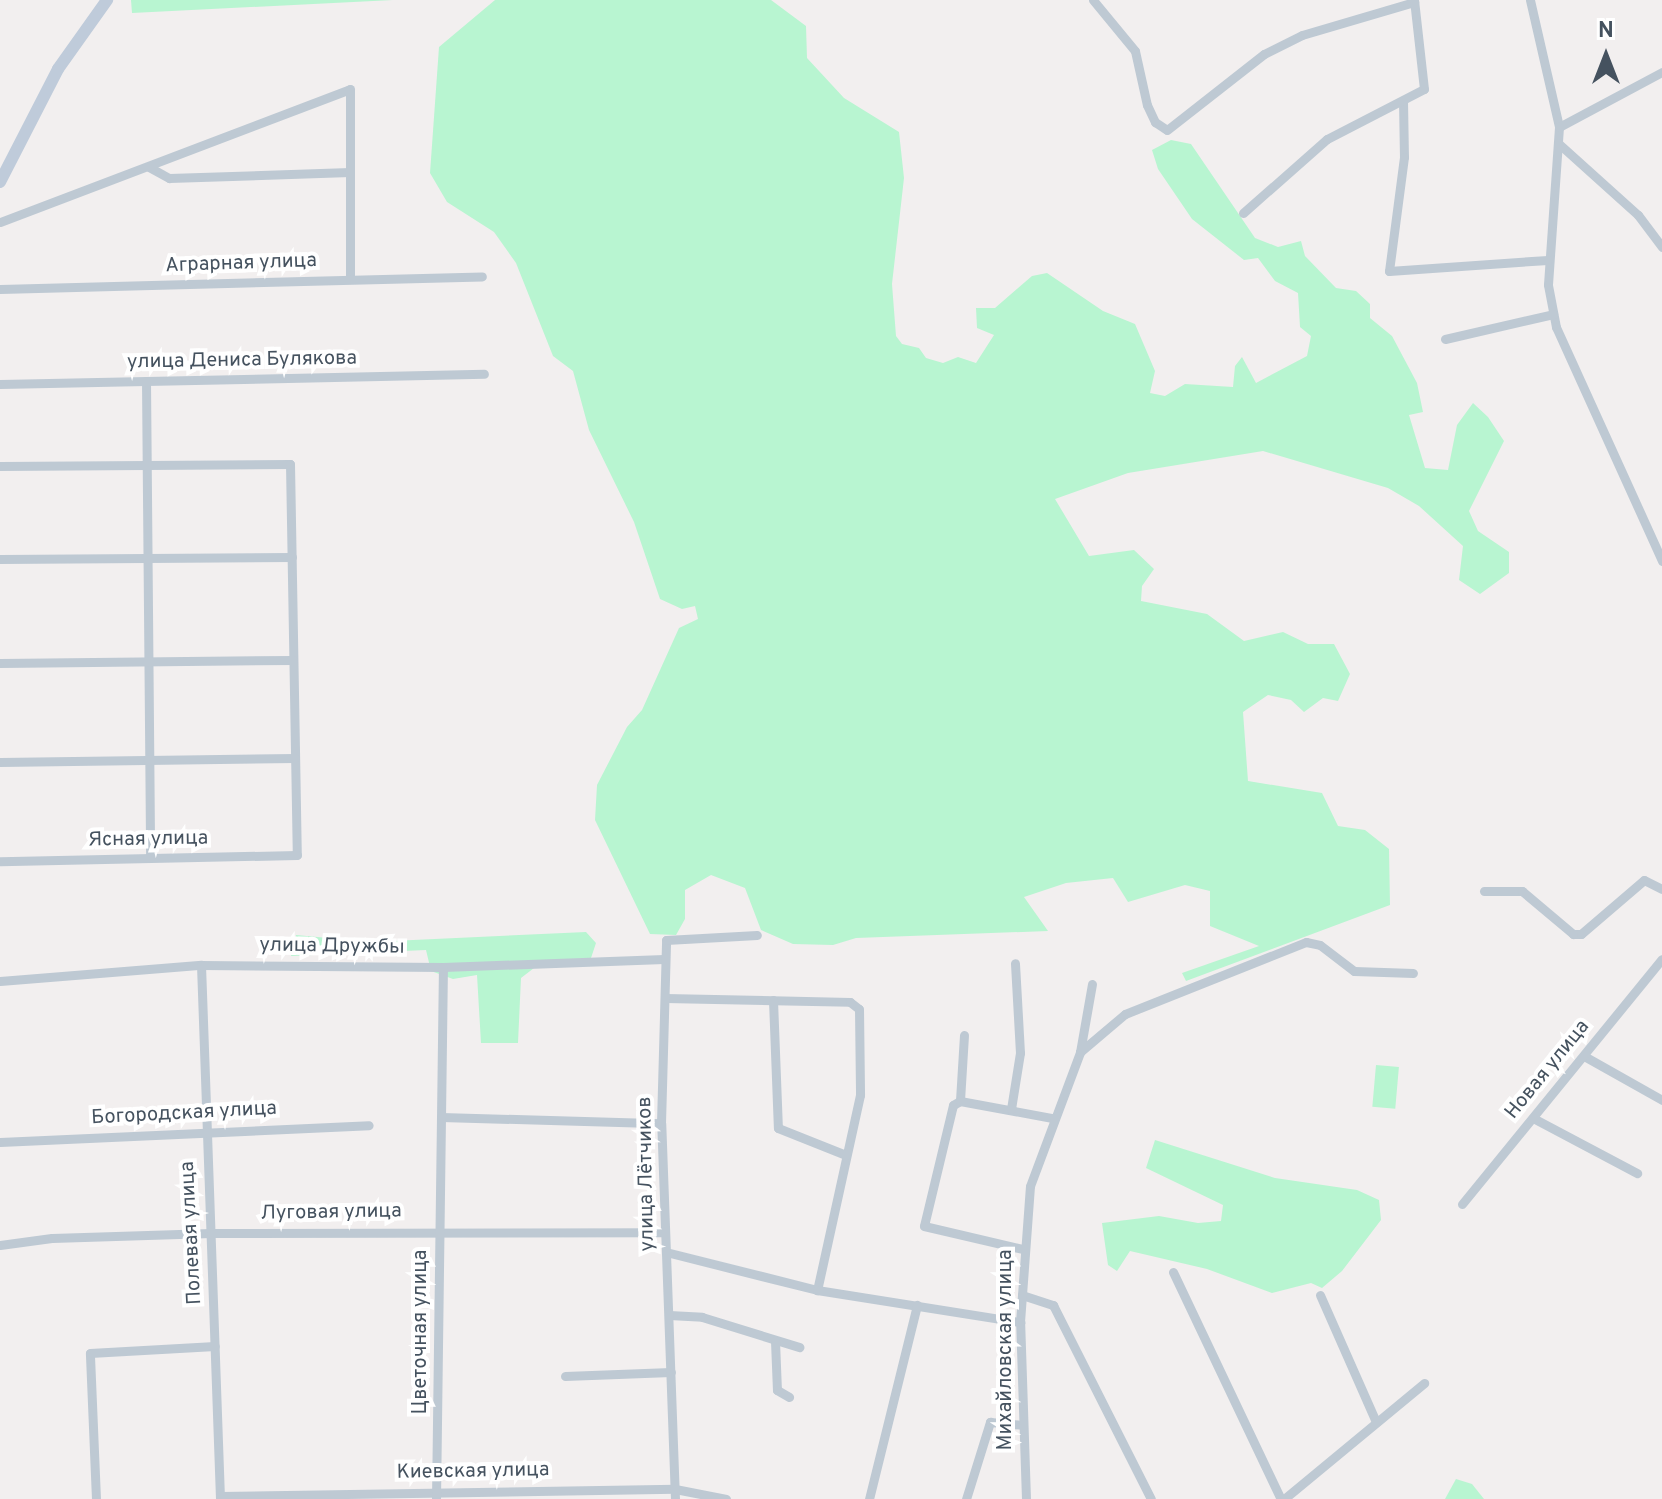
<!DOCTYPE html>
<meta charset="utf-8">
<style>
body{margin:0}
#map{position:relative;width:1662px;height:1499px;overflow:hidden;background:#f2efef;font-family:Overpass,sans-serif}
div>[style]{position:absolute}
.green>*{inset:0;background:#b8f5d1;transform-origin:0 0}
.street>*{height:9px;margin:-4.5px;padding:0 4.5px;transform-origin:4.5px;border-radius:4.5px;background:#bec9d3}
.secondary>*{height:12px;margin:-6px;padding:0 6px;transform-origin:6px;border-radius:6px;background:#bfcbda}
span{translate:-50% -50%;white-space:nowrap;text-align:center;line-height:1.15;-webkit-text-stroke:8px #fff;paint-order:stroke}
.street-label{font-size:20px;color:#45525f}
.north{position:absolute;left:1566px;top:16px;width:80px;height:80px;-webkit-text-stroke:6px #fff;paint-order:stroke;rotate:0deg;font-size:22px;font-weight:700;line-height:32px;text-align:center;color:#45525f}
.north::after{content:'';display:block;margin:auto;width:28px;height:36px;background:#45525f;clip-path:polygon(50% 0,100% 100%,50% 72%,0 100%)}
</style>
<div id="map">
<div class="green">
<div style="clip-path:polygon(131px 0,393px 0,132px 13px)"></div>
<div style="clip-path:polygon(495px 0,771px 0,806px 26px,807px 58px,844px 98px,899px 132px,904px 178px,892px 284px,896px 336px,902px 344px,919px 348px,926px 358px,943px 363px,958px 357px,976px 363px,994px 335px,977px 328px,976px 308px,995px 308px,1032px 276px,1047px 273px,1103px 311px,1135px 324px,1155px 371px,1150px 393px,1165px 396px,1185px 384px,1233px 387px,1235px 366px,1242px 357px,1256px 383px,1307px 356px,1311px 336px,1300px 327px,1298px 293px,1275px 281px,1258px 258px,1244px 260px,1192px 219px,1158px 169px,1152px 150px,1171px 140px,1191px 144px,1255px 238px,1278px 247px,1301px 241px,1305px 256px,1336px 288px,1356px 291px,1370px 304px,1370px 318px,1392px 336px,1417px 383px,1423px 412px,1409px 415px,1425px 468px,1448px 470px,1457px 425px,1473px 403px,1488px 417px,1504px 441px,1469px 511px,1478px 531px,1509px 552px,1509px 573px,1480px 594px,1459px 580px,1463px 546px,1419px 506px,1388px 488px,1263px 451px,1128px 473px,1055px 499px,1089px 556px,1134px 550px,1154px 569px,1142px 586px,1141px 601px,1207px 614px,1244px 641px,1283px 632px,1308px 644px,1334px 644px,1350px 674px,1338px 701px,1323px 698px,1304px 712px,1291px 700px,1268px 695px,1243px 712px,1248px 781px,1322px 793px,1338px 826px,1365px 830px,1389px 849px,1390px 905px,1186px 981px,1182px 973px,1259px 946px,1210px 926px,1210px 891px,1185px 885px,1128px 902px,1113px 878px,1066px 883px,1024px 897px,1048px 931px,856px 938px,833px 945px,793px 944px,761px 930px,745px 888px,711px 875px,685px 890px,685px 919px,676px 935px,650px 934px,595px 820px,597px 785px,627px 727px,642px 710px,679px 628px,698px 619px,695px 606px,682px 609px,660px 599px,634px 522px,589px 430px,573px 371px,553px 356px,516px 263px,494px 232px,447px 202px,430px 173px,439px 47px)"></div>
<div style="clip-path:polygon(586px 932px,596px 943px,589px 964px,534px 968px,521px 978px,518px 1043px,481px 1043px,477px 975px,453px 979px,431px 971px,426px 950px,291px 956px,296px 935px,370px 942px)"></div>
<div style="left:1376px;top:1065px;width:23px;height:42px;rotate:5deg"></div>
<div style="clip-path:polygon(1155px 1140px,1275px 1178px,1357px 1190px,1379px 1200px,1381px 1220px,1342px 1271px,1322px 1288px,1311px 1283px,1272px 1293px,1207px 1269px,1130px 1251px,1117px 1271px,1108px 1265px,1102px 1223px,1159px 1216px,1198px 1223px,1221px 1221px,1223px 1205px,1146px 1168px)"></div>
<div style="clip-path:polygon(1456px 1479px,1472px 1484px,1484px 1499px,1445px 1499px)"></div>
</div>
<div class="street">
<div style="left:1093px;top:0;width:66px;rotate:50.5deg"></div>
<div style="left:1135px;top:51px;width:55px;rotate:77.5deg"></div>
<div style="left:1147px;top:105px;width:19px;rotate:65deg"></div>
<div style="left:1155px;top:122px;width:14px;rotate:34deg"></div>
<div style="left:1167px;top:130px;width:123px;rotate:-38.1deg"></div>
<div style="left:1264px;top:54px;width:42px;rotate:-26.6deg"></div>
<div style="left:1302px;top:35px;width:117px;rotate:-16.4deg"></div>
<div style="left:1530px;top:0;width:130px;rotate:77.1deg"></div>
<div style="left:1559px;top:127px;width:158px;rotate:94deg"></div>
<div style="left:1548px;top:285px;width:43px;rotate:79.2deg"></div>
<div style="left:1556px;top:327px;width:257px;rotate:65.6deg"></div>
<div style="left:1403px;top:101px;width:56px;rotate:89deg"></div>
<div style="left:1404px;top:157px;width:115px;rotate:97.5deg"></div>
<div style="left:1389px;top:271px;width:159px;rotate:-4deg"></div>
<div style="left:1559px;top:127px;width:117px;rotate:-28.1deg"></div>
<div style="left:1558px;top:143px;width:108px;rotate:42deg"></div>
<div style="left:1638px;top:215px;width:40px;rotate:53deg"></div>
<div style="left:149px;top:167px;width:23px;rotate:29deg"></div>
<div style="left:169px;top:178px;width:181px;rotate:-1.9deg"></div>
<div style="left:1243px;top:213px;width:112px;rotate:-41.4deg"></div>
<div style="left:1327px;top:139px;width:109px;rotate:-27.3deg"></div>
<div style="left:1424px;top:89px;width:90px;rotate:-96.4deg"></div>
<div style="left:0;top:222px;width:374px;rotate:-20.8deg"></div>
<div style="left:350px;top:89px;width:190px;rotate:90deg"></div>
<div style="left:0;top:289px;width:482px;rotate:-1.5deg"></div>
<div style="left:1445px;top:339px;width:111px;rotate:-13deg"></div>
<div style="left:146px;top:381px;width:477px;rotate:89.5deg"></div>
<div style="left:0;top:384px;width:484px;rotate:-1.2deg"></div>
<div style="left:0;top:466px;width:290px;rotate:-0.4deg"></div>
<div style="left:290px;top:464px;width:391px;rotate:89deg"></div>
<div style="left:297px;top:855px;width:297px;rotate:178.8deg"></div>
<div style="left:0;top:559px;width:292px;rotate:-0.4deg"></div>
<div style="left:0;top:663px;width:293px;rotate:-0.6deg"></div>
<div style="left:0;top:762px;width:295px;rotate:-0.8deg"></div>
<div style="left:1484px;top:891px;width:38px"></div>
<div style="left:1522px;top:891px;width:67px;rotate:40.1deg"></div>
<div style="left:1573px;top:934px;width:8px"></div>
<div style="left:1581px;top:934px;width:83px;rotate:-40.6deg"></div>
<div style="left:1644px;top:880px;width:20px;rotate:27deg"></div>
<div style="left:201px;top:965px;width:534px;rotate:87.96deg"></div>
<div style="left:0;top:981px;width:202px;rotate:-4.6deg"></div>
<div style="left:201px;top:965px;width:242px;rotate:0.5deg"></div>
<div style="left:443px;top:967px;width:221px;rotate:-2.1deg"></div>
<div style="left:665px;top:998px;width:185px;rotate:1.2deg"></div>
<div style="left:850px;top:1002px;width:11px;rotate:38deg"></div>
<div style="left:859px;top:1009px;width:86px;rotate:89.3deg"></div>
<div style="left:860px;top:1095px;width:200px;rotate:102.4deg"></div>
<div style="left:773px;top:1000px;width:128px;rotate:87.8deg"></div>
<div style="left:778px;top:1128px;width:73px;rotate:21.7deg"></div>
<div style="left:964px;top:1035px;width:66px;rotate:93.5deg"></div>
<div style="left:960px;top:1101px;width:8px;rotate:150deg"></div>
<div style="left:953px;top:1105px;width:124px;rotate:103.5deg"></div>
<div style="left:924px;top:1226px;width:102px;rotate:13.1deg"></div>
<div style="left:1080px;top:1052px;width:69px;rotate:-80deg"></div>
<div style="left:1584px;top:1056px;width:90px;rotate:29.4deg"></div>
<div style="left:960px;top:1101px;width:94px;rotate:10.5deg"></div>
<div style="left:1011px;top:1109px;width:57px;rotate:-80.9deg"></div>
<div style="left:1020px;top:1053px;width:90px;rotate:-93.2deg"></div>
<div style="left:441px;top:1117px;width:220px;rotate:1.6deg"></div>
<div style="left:1533px;top:1118px;width:118px;rotate:27.9deg"></div>
<div style="left:0;top:1142px;width:369px;rotate:-2.6deg"></div>
<div style="left:1462px;top:1204px;width:316px;rotate:-50.8deg"></div>
<div style="left:0;top:1245px;width:52px;rotate:-7.7deg"></div>
<div style="left:52px;top:1238px;width:159px;rotate:-1.8deg"></div>
<div style="left:211px;top:1233px;width:452px;rotate:-0.1deg"></div>
<div style="left:666px;top:1252px;width:156px;rotate:14.1deg"></div>
<div style="left:817px;top:1290px;width:206px;rotate:9deg"></div>
<div style="left:1173px;top:1272px;width:251px;rotate:64.6deg"></div>
<div style="left:1022px;top:1295px;width:33px;rotate:18deg"></div>
<div style="left:1053px;top:1305px;width:217px;rotate:63.2deg"></div>
<div style="left:1320px;top:1295px;width:139px;rotate:66.2deg"></div>
<div style="left:669px;top:1315px;width:33px;rotate:3deg"></div>
<div style="left:702px;top:1317px;width:102px;rotate:17.2deg"></div>
<div style="left:775px;top:1341px;width:49px;rotate:87.7deg"></div>
<div style="left:777px;top:1390px;width:14px;rotate:30deg"></div>
<div style="left:565px;top:1376px;width:106px;rotate:-2.2deg"></div>
<div style="left:220px;top:1496px;width:455px;rotate:-0.9deg"></div>
<div style="left:675px;top:1489px;width:52px;rotate:11.1deg"></div>
<div style="left:96px;top:1499px;width:146px;rotate:-92.4deg"></div>
<div style="left:90px;top:1353px;width:125px;rotate:-3.2deg"></div>
<div style="left:436px;top:1499px;width:532px;rotate:-89.25deg"></div>
<div style="left:675px;top:1499px;width:376px;rotate:-92.1deg"></div>
<div style="left:661px;top:1123px;width:183px;rotate:-88.4deg"></div>
<div style="left:666px;top:940px;width:91px;rotate:-3.1deg"></div>
<div style="left:869px;top:1499px;width:200px;rotate:-76.1deg"></div>
<div style="left:966px;top:1499px;width:81px;rotate:-72.7deg"></div>
<div style="left:990px;top:1422px;width:33px;rotate:5deg"></div>
<div style="left:1026px;top:1499px;width:177px;rotate:-91.9deg"></div>
<div style="left:1020px;top:1322px;width:136px;rotate:-85.8deg"></div>
<div style="left:1030px;top:1186px;width:143px;rotate:-69.5deg"></div>
<div style="left:1080px;top:1052px;width:59px;rotate:-40.2deg"></div>
<div style="left:1125px;top:1014px;width:195px;rotate:-21.7deg"></div>
<div style="left:1306px;top:942px;width:14px;rotate:12deg"></div>
<div style="left:1320px;top:945px;width:43px;rotate:37.4deg"></div>
<div style="left:1354px;top:971px;width:59px;rotate:1.9deg"></div>
<div style="left:1284px;top:1499px;width:182px;rotate:-39.6deg"></div>
</div>
<div class="secondary">
<div style="left:0;top:182px;width:127px;rotate:-62.8deg"></div>
<div style="left:58px;top:69px;width:85px;rotate:-54.6deg"></div>
</div>
<div class="street-label">
<span style="left:241px;top:264px;rotate:-2deg">Аграрная улица</span>
<span style="left:242px;top:361px;rotate:-1deg">улица Дениса Булякова</span>
<span style="left:148px;top:840px;rotate:-1deg">Ясная улица</span>
<span style="left:332px;top:947px;rotate:1deg">улица Дружбы</span>
<span style="left:1548px;top:1070px;rotate:-51deg">Новая улица</span>
<span style="left:184px;top:1114px;rotate:-3deg">Богородская улица</span>
<span style="left:647px;top:1174px;rotate:-91deg">улица Лётчиков</span>
<span style="left:331px;top:1213px;rotate:-1deg">Луговая улица</span>
<span style="left:192px;top:1233px;rotate:-93deg">Полевая улица</span>
<span style="left:421px;top:1332px;rotate:-90deg">Цветочная улица</span>
<span style="left:1006px;top:1350px;rotate:-90deg">Михайловская улица</span>
<span style="left:473px;top:1472px;rotate:-1deg">Киевская улица</span>
</div>
<div class="north">N</div>
</div>
